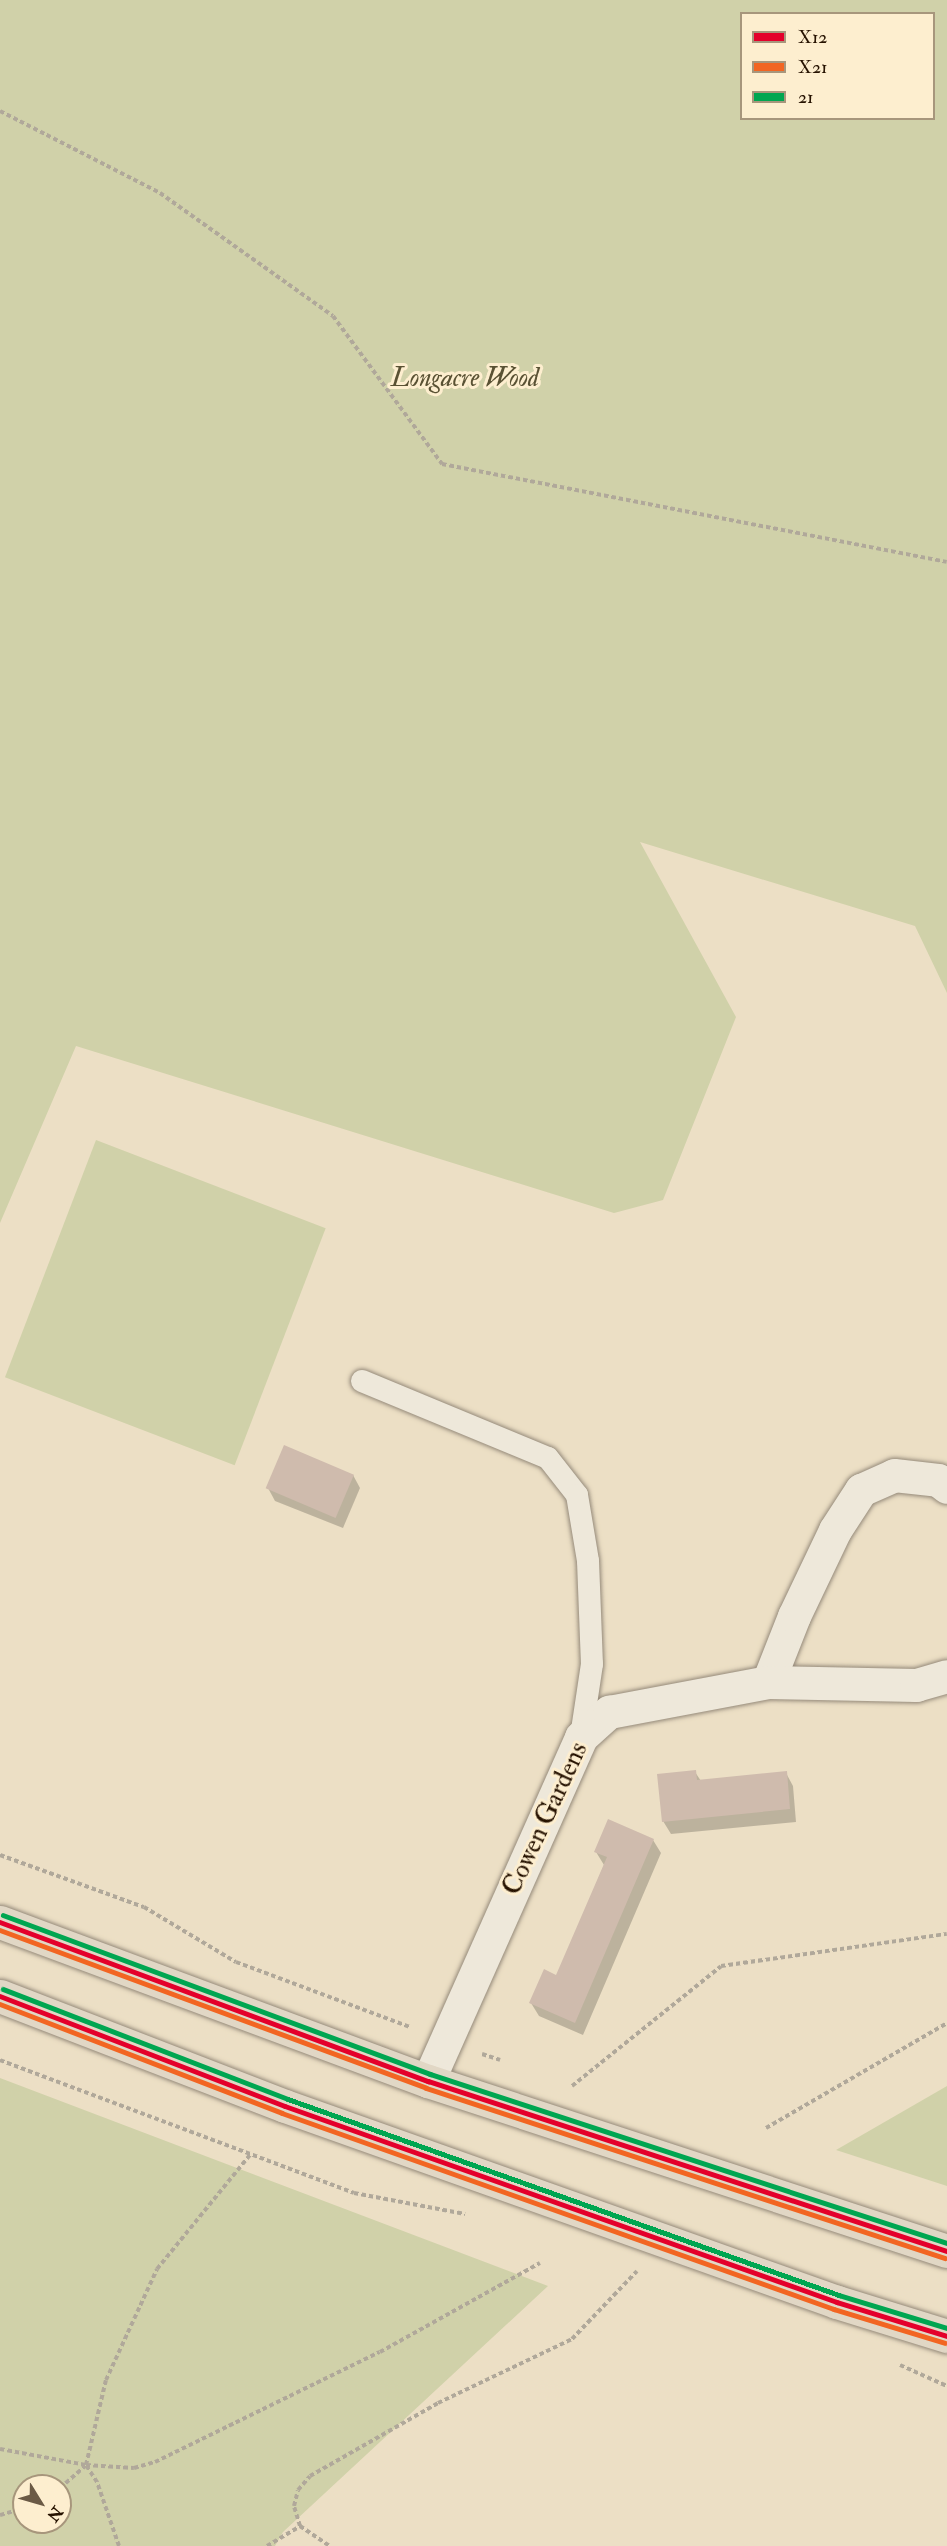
<!DOCTYPE html>
<style>
body{margin:0}
#map{position:relative;width:947px;height:2546px;overflow:hidden;background:#ecdfc5;font-family:"IM FELL Double Pica",serif}
div>[style]{position:absolute}
.green>*{inset:0;background:#d0d1a9;transform-origin:0 0}
.shadow>*{inset:0;background:#0003}
.building>*{inset:0;background:#cfbbad;transform-origin:0 0}
.path>*{height:4px;margin-top:-2px;transform-origin:0;background:repeating-linear-gradient(90deg,#b0a89a 0 4.5px,transparent 0 7.5px)}
.roads{filter:drop-shadow(0 0 2px #958a7a) drop-shadow(0 0 2px #958a7a)}
.lane>*{height:22px;margin:-11px;padding:0 11px;transform-origin:11px;border-radius:11px;background:#eee8da}
.street>*{height:33px;margin:-16.5px;padding:0 16.5px;transform-origin:16.5px;border-radius:16.5px;background:#eee8da}
.primary>*{height:33px;margin:-16.5px;padding:0 16.5px;transform-origin:16.5px;border-radius:16.5px;background:#e1d7c5}
.bus-1>*{height:4.5px;margin:-2.25px;padding:0 2.25px;transform-origin:2.25px;border-radius:2.25px;background:#e4002b}
.bus-2>*{height:4.5px;margin:-2.25px;padding:0 2.25px;transform-origin:2.25px;border-radius:2.25px;background:#f26522}
.bus-3>*{height:4.5px;margin:-2.25px;padding:0 2.25px;transform-origin:2.25px;border-radius:2.25px;background:#00a651}
span{translate:-50% -50%;white-space:nowrap;text-align:center;line-height:1.15;-webkit-text-stroke:6px #fdeecf;paint-order:stroke}
.park-label{font-size:26px;color:#595133;font-style:italic}
.street-label{font-size:26px;color:#261200}
.legend{position:absolute;left:740px;top:12px;width:195px;height:108px;box-sizing:border-box;background:#fdeecf;border:2px solid #a7967c;margin:0;padding:8px 10px;list-style:none;font-size:18px;color:#261200}
.legend li{display:flex;align-items:center;gap:12px;height:30px}
.legend b{width:30px;border:2px solid #a7967c}
.north{position:absolute;left:12px;top:2474px;width:60px;height:60px;box-sizing:border-box;background:#fdeecf;border:2px solid #a7967c;border-radius:50%;rotate:127deg;font-size:16px;font-weight:700;line-height:24px;text-align:center;color:#261200}
.north::after{content:'';display:block;margin:auto;width:21px;height:27px;background:#6b5a45;clip-path:polygon(50% 0,100% 100%,50% 72%,0 100%)}
</style>
<div id="map">
<div class="green">
<div style="clip-path:polygon(evenodd,0 0,947px 0,947px 993px,915px 926px,640px 842px,736px 1017px,663px 1200px,614px 1213px,76px 1046px,0 1223px,0 0,742px 14px,934px 14px,934px 118px,742px 118px,742px 14px)"></div>
<div style="left:96px;top:1140px;width:246px;height:254px;rotate:21deg"></div>
<div style="clip-path:polygon(evenodd,0 2078px,548px 2286px,283px 2532px,275px 2546px,0 2546px,0 2078px,24px 2486px,60px 2486px,60px 2522px,24px 2522px,24px 2486px)"></div>
<div style="clip-path:polygon(947px 2086px,947px 2186px,836px 2150px)"></div>
</div>
<div class="shadow">
<div style="clip-path:polygon(353px 1475px,360px 1488px,343px 1528px,275px 1501px,268px 1488px)"></div>
<div style="clip-path:polygon(695px 1772px,701px 1781px,786px 1773px,793px 1786px,796px 1822px,671px 1834px,663px 1821px)"></div>
<div style="clip-path:polygon(653px 1840px,661px 1853px,583px 2035px,539px 2016px,531px 2003px,557px 1977px,604px 1865px,596px 1852px)"></div>
</div>
<div class="building">
<div style="left:284px;top:1445px;width:76px;height:47px;rotate:23deg"></div>
<div style="clip-path:polygon(696px 1770px,697px 1780px,787px 1771px,790px 1809px,662px 1822px,657px 1774px)"></div>
<div style="clip-path:polygon(608px 1819px,654px 1839px,575px 2023px,529px 2003px,544px 1969px,556px 1975px,607px 1857px,594px 1852px)"></div>
</div>
<div class="path">
<div style="left:0;top:111px;width:180px;rotate:27.1deg"></div>
<div style="left:160px;top:193px;width:212px;rotate:35.4deg"></div>
<div style="left:333px;top:316px;width:184px;rotate:53.6deg"></div>
<div style="left:442px;top:464px;width:514px;rotate:10.98deg"></div>
<div style="left:0;top:1855px;width:153px;rotate:19.9deg"></div>
<div style="left:144px;top:1907px;width:107px;rotate:30.9deg"></div>
<div style="left:236px;top:1962px;width:186px;rotate:20.5deg"></div>
<div style="left:482px;top:2054px;width:19px;rotate:18deg"></div>
<div style="left:0;top:2060px;width:378px;rotate:20.6deg"></div>
<div style="left:354px;top:2193px;width:113px;rotate:10.7deg"></div>
<div style="left:572px;top:2086px;width:191px;rotate:-38.8deg"></div>
<div style="left:721px;top:1966px;width:228px;rotate:-8.1deg"></div>
<div style="left:766px;top:2128px;width:209px;rotate:-30.1deg"></div>
<div style="left:900px;top:2365px;width:51px;rotate:24.1deg"></div>
<div style="left:0;top:2449px;width:87px;rotate:10.5deg"></div>
<div style="left:86px;top:2465px;width:48px;rotate:3.6deg"></div>
<div style="left:134px;top:2468px;width:22px;rotate:-16deg"></div>
<div style="left:155px;top:2462px;width:250px;rotate:-26.1deg"></div>
<div style="left:380px;top:2352px;width:183px;rotate:-29.1deg"></div>
<div style="left:60px;top:2488px;width:33px;rotate:-41deg"></div>
<div style="left:0;top:2515px;width:25px;rotate:-16deg"></div>
<div style="left:300px;top:2526px;width:21px;rotate:-107deg"></div>
<div style="left:294px;top:2506px;width:16px;rotate:-76deg"></div>
<div style="left:298px;top:2490px;width:18px;rotate:-49deg"></div>
<div style="left:310px;top:2476px;width:147px;rotate:-29.7deg"></div>
<div style="left:438px;top:2403px;width:148px;rotate:-25.5deg"></div>
<div style="left:572px;top:2339px;width:94px;rotate:-46.3deg"></div>
<div style="left:119px;top:2546px;width:68px;rotate:-109deg"></div>
<div style="left:97px;top:2482px;width:20px;rotate:-123deg"></div>
<div style="left:86px;top:2465px;width:87px;rotate:-76.8deg"></div>
<div style="left:106px;top:2380px;width:122px;rotate:-65.3deg"></div>
<div style="left:157px;top:2269px;width:147px;rotate:-50.8deg"></div>
<div style="left:267px;top:2546px;width:39px;rotate:-31deg"></div>
<div style="left:300px;top:2526px;width:36px;rotate:34deg"></div>
</div>
<div class="roads">
<div class="lane">
<div style="left:362px;top:1381px;width:201px;rotate:22.5deg"></div>
<div style="left:548px;top:1458px;width:47px;rotate:51.9deg"></div>
<div style="left:577px;top:1495px;width:67px;rotate:80.5deg"></div>
<div style="left:588px;top:1561px;width:103px;rotate:87.8deg"></div>
<div style="left:592px;top:1664px;width:74px;rotate:98.6deg"></div>
</div>
<div class="street">
<div style="left:768px;top:1682px;width:71px;rotate:-68.5deg"></div>
<div style="left:794px;top:1616px;width:95px;rotate:-64.5deg"></div>
<div style="left:835px;top:1530px;width:48px;rotate:-57deg"></div>
<div style="left:861px;top:1490px;width:36px;rotate:-24deg"></div>
<div style="left:894px;top:1475px;width:44px;rotate:6.5deg"></div>
<div style="left:938px;top:1480px;width:11px;rotate:38deg"></div>
<div style="left:428px;top:2081px;width:376px;rotate:-66deg"></div>
<div style="left:581px;top:1737px;width:38px;rotate:-42deg"></div>
<div style="left:609px;top:1712px;width:162px;rotate:-10.7deg"></div>
<div style="left:768px;top:1682px;width:148px;rotate:1.2deg"></div>
<div style="left:916px;top:1685px;width:32px;rotate:-16deg"></div>
</div>
<div class="primary">
<div style="left:0;top:1922px;width:457px;rotate:20.4deg"></div>
<div style="left:428px;top:2081px;width:546px;rotate:18.14deg"></div>
<div style="left:0;top:1996px;width:305px;rotate:21.1deg"></div>
<div style="left:285px;top:2106px;width:586px;rotate:19.55deg"></div>
<div style="left:837px;top:2302px;width:115px;rotate:17.2deg"></div>
</div>
</div>
<div class="bus-1">
<div style="left:0;top:1922px;width:457px;rotate:20.4deg"></div>
<div style="left:428px;top:2081px;width:546px;rotate:18.14deg"></div>
<div style="left:0;top:1996px;width:305px;rotate:21.1deg"></div>
<div style="left:285px;top:2106px;width:586px;rotate:19.55deg"></div>
<div style="left:837px;top:2302px;width:115px;rotate:17.2deg"></div>
</div>
<div class="bus-2">
<div style="left:0;top:1930px;width:454px;rotate:20.3deg"></div>
<div style="left:426px;top:2088px;width:546px;rotate:18.14deg"></div>
<div style="left:0;top:2004px;width:302px;rotate:21.1deg"></div>
<div style="left:282px;top:2113px;width:586px;rotate:19.55deg"></div>
<div style="left:834px;top:2309px;width:116px;rotate:17deg"></div>
</div>
<div class="bus-3">
<div style="left:3px;top:1915px;width:456px;rotate:20.4deg"></div>
<div style="left:430px;top:2074px;width:544px;rotate:18.1deg"></div>
<div style="left:3px;top:1989px;width:305px;rotate:21.1deg"></div>
<div style="left:288px;top:2099px;width:585px;rotate:19.58deg"></div>
<div style="left:839px;top:2295px;width:113px;rotate:17deg"></div>
</div>
<div class="park-label">
<span style="left:465px;top:379px">Longacre Wood</span>
</div>
<div class="street-label">
<span style="left:546px;top:1819px;rotate:-65deg">Cowen Gardens</span>
</div>
<ul class="legend">
<li><b style="height:8px;background:#e4002b"></b>X12</li>
<li><b style="height:8px;background:#f26522"></b>X21</li>
<li><b style="height:8px;background:#00a651"></b>21</li>
</ul>
<div class="north">N</div>
</div>
